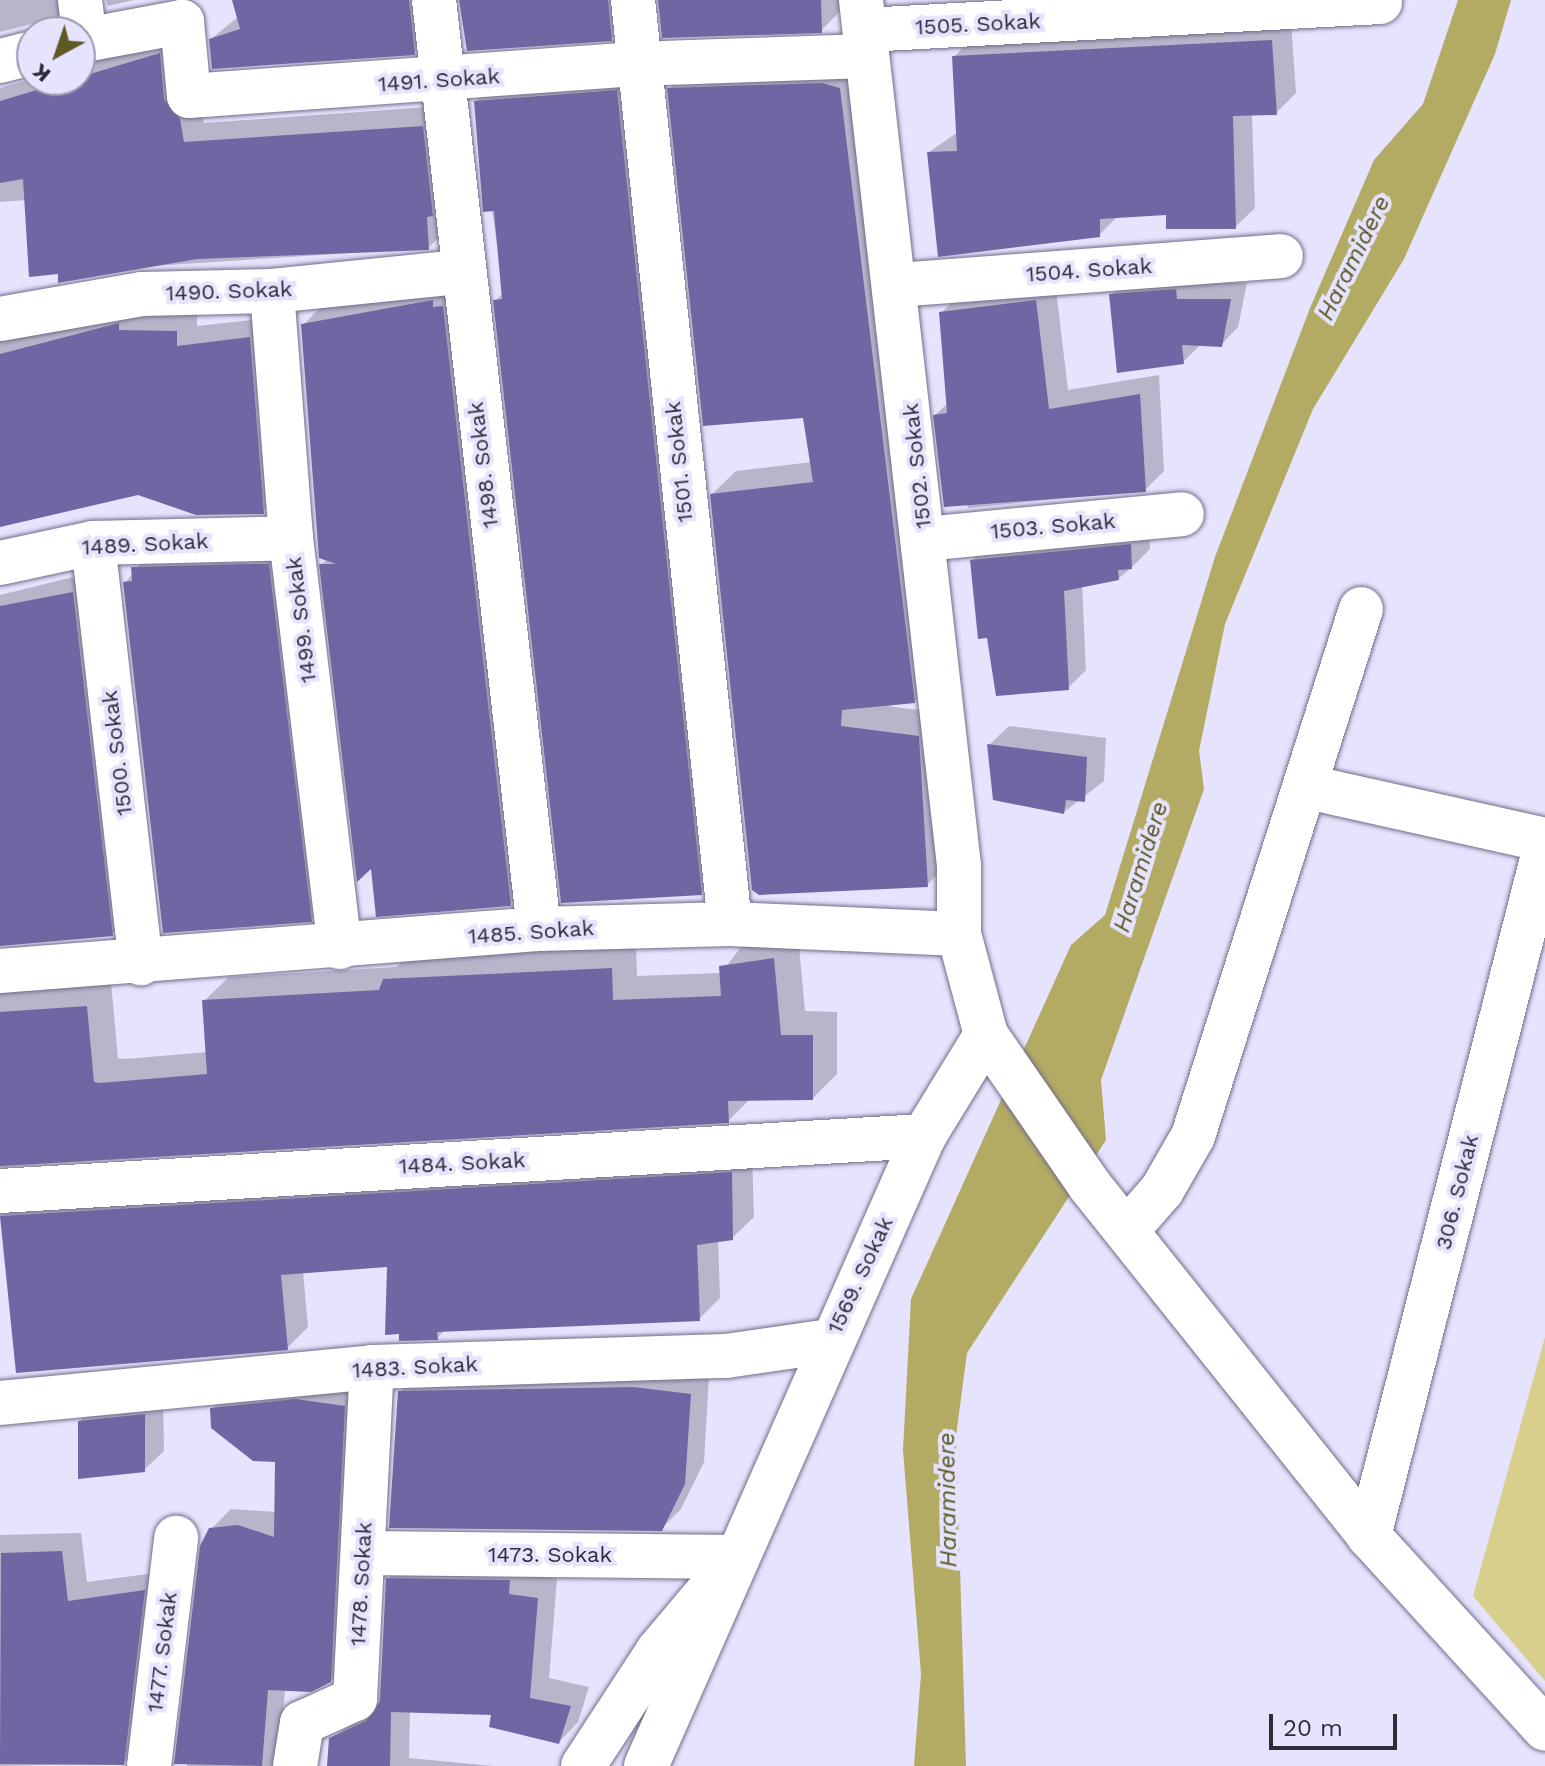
<!DOCTYPE html>
<style>
body{margin:0}
#map{position:relative;width:1545px;height:1766px;overflow:hidden;background:#e5e3fd;font-family:"Work Sans",sans-serif}
div>[style]{position:absolute}
.green>*{inset:0;background:#d7cf8b}
.water>*{inset:0;background:#b3aa64}
.shadow>*{inset:0;background:#0003}
.building>*{inset:0;background:#6f67a3}
.roads{filter:drop-shadow(0 0 2px #706d8a) drop-shadow(0 0 2px #706d8a)}
.minor>*{height:44px;margin:-22px;padding:0 22px;transform-origin:22px;border-radius:22px;background:#fff}
span{translate:-50% -50%;white-space:nowrap;text-align:center;line-height:1.15;-webkit-text-stroke:8px #e5e3fd;paint-order:stroke}
.street-label{font-size:22px;color:#2d2c38}
.water-label{font-size:24px;color:#5d5622;font-style:italic}
.north{position:absolute;left:16px;top:16px;width:80px;height:80px;box-sizing:border-box;background:#e5e3fd;border:2px solid #9b9aae;border-radius:50%;rotate:220deg;font-size:22px;font-weight:700;line-height:32px;text-align:center;color:#2d2c38}
.north::after{content:'';display:block;margin:auto;width:28px;height:36px;background:#605926;clip-path:polygon(50% 0,100% 100%,50% 72%,0 100%)}
.scale{position:absolute;left:1269px;top:1714px;width:128px;height:36px;box-sizing:border-box;border:4px solid #2d2c38;border-top:0;padding-left:10px;font-size:24px;line-height:28px;white-space:nowrap;color:#2d2c38;-webkit-text-stroke:6px #e5e3fd;paint-order:stroke}
</style>
<div id="map">
<div class="green">
<div style="clip-path:polygon(1545px 1337px,1545px 1681px,1473px 1596px)"></div>
</div>
<div class="water">
<div style="clip-path:polygon(1458px 0,1511px 0,1495px 54px,1404px 259px,1313px 409px,1225px 624px,1199px 751px,1204px 789px,1101px 1080px,1106px 1140px,967px 1353px,956px 1436px,966px 1766px,914px 1766px,921px 1674px,903px 1450px,911px 1299px,1071px 945px,1105px 915px,1215px 557px,1310px 308px,1374px 160px,1423px 104px)"></div>
</div>
<div class="shadow">
<div style="clip-path:polygon(0 0,75px 0,56px 18px,0 32px)"></div>
<div style="clip-path:polygon(106px 0,134px 0,108px 6px)"></div>
<div style="clip-path:polygon(234px 0,433px 0,435px 32px,414px 53px,211px 39px,239px 16px)"></div>
<div style="clip-path:polygon(459px 0,631px 0,632px 18px,611px 39px)"></div>
<div style="clip-path:polygon(658px 0,840px 0,841px 10px,821px 31px,664px 36px)"></div>
<div style="clip-path:polygon(1291px 21px,1296px 93px,1276px 113px,1252px 114px,1255px 208px,1235px 227px,1168px 213px,1118px 216px,1099px 235px,940px 255px,929px 152px,958px 132px,954px 57px,973px 37px)"></div>
<div style="clip-path:polygon(180px 34px,204px 123px,443px 106px,449px 228px,428px 248px,60px 272px,26px 200px,0 202px,0 88px,32px 79px,80px 80px,80px 64px)"></div>
<div style="clip-path:polygon(847px 60px,938px 678px,915px 702px,887px 706px,942px 713px,950px 862px,927px 885px,712px 494px,736px 471px,812px 462px,805px 416px,669px 89px,693px 65px)"></div>
<div style="clip-path:polygon(639px 69px,724px 870px,701px 893px,495px 301px,504px 292px,476px 101px,498px 79px)"></div>
<div style="clip-path:polygon(468px 265px,546px 868px,510px 904px,372px 865px,321px 565px,327px 559px,303px 325px,339px 289px)"></div>
<div style="clip-path:polygon(1128px 278px,1247px 283px,1238px 327px,1221px 345px,1201px 344px,1183px 362px,1111px 295px)"></div>
<div style="clip-path:polygon(1055px 281px,1068px 390px,1159px 375px,1164px 471px,1145px 490px,968px 508px,935px 415px,948px 403px,941px 313px,961px 293px)"></div>
<div style="clip-path:polygon(139px 304px,197px 311px,197px 326px,270px 318px,284px 491px,263px 512px,138px 493px,0 525px,0 334px)"></div>
<div style="clip-path:polygon(1149px 527px,1150px 549px,1131px 568px,1118px 579px,1082px 585px,1086px 670px,1068px 688px,988px 636px,972px 560px,990px 542px)"></div>
<div style="clip-path:polygon(290px 544px,332px 898px,311px 920px,125px 583px,154px 547px)"></div>
<div style="clip-path:polygon(94px 572px,133px 913px,112px 934px,0 944px,0 595px)"></div>
<div style="clip-path:polygon(1009px 726px,1106px 738px,1104px 781px,1064px 812px,989px 745px)"></div>
<div style="clip-path:polygon(798px 935px,805px 1011px,837px 1012px,837px 1074px,813px 1098px,750px 1099px,728px 1121px,0 1167px,0 990px,111px 983px,118px 1058px,125px 1059px,208px 1052px,204px 1001px,229px 977px,397px 967px,409px 955px,636px 944px,637px 976px,721px 973px,745px 942px)"></div>
<div style="clip-path:polygon(752px 1152px,754px 1217px,732px 1238px,718px 1240px,720px 1298px,699px 1319px,445px 1330px,437px 1338px,387px 1333px,390px 1264px,303px 1271px,308px 1327px,287px 1348px,18px 1371px,0 1210px)"></div>
<div style="clip-path:polygon(420px 1372px,709px 1375px,704px 1462px,681px 1509px,661px 1529px,400px 1392px)"></div>
<div style="clip-path:polygon(364px 1387px,350px 1661px,330px 1681px,285px 1689px,281px 1743px,299px 1766px,187px 1766px,211px 1529px,231px 1509px,276px 1512px,277px 1460px,212px 1409px,232px 1389px)"></div>
<div style="clip-path:polygon(163px 1395px,164px 1451px,144px 1470px,80px 1421px,99px 1402px)"></div>
<div style="clip-path:polygon(81px 1533px,87px 1582px,163px 1572px,143px 1743px,124px 1763px,0 1766px,0 1535px)"></div>
<div style="clip-path:polygon(408px 1559px,557px 1579px,549px 1678px,589px 1687px,578px 1722px,559px 1742px,494px 1713px,410px 1711px,409px 1758px,493px 1766px,328px 1766px,331px 1739px,379px 1704px,388px 1579px)"></div>
</div>
<div class="building">
<div style="clip-path:polygon(232px 0,409px 0,415px 55px,212px 69px,209px 39px,240px 29px)"></div>
<div style="clip-path:polygon(459px 0,608px 0,612px 41px,467px 51px)"></div>
<div style="clip-path:polygon(658px 0,821px 0,822px 33px,662px 38px)"></div>
<div style="clip-path:polygon(1272px 40px,1277px 115px,1233px 116px,1236px 229px,1166px 229px,1166px 215px,1100px 219px,1100px 237px,938px 257px,927px 152px,957px 151px,952px 56px)"></div>
<div style="clip-path:polygon(160px 53px,164px 99px,180px 119px,184px 142px,423px 126px,433px 216px,427px 217px,429px 250px,197px 259px,58px 283px,58px 274px,29px 277px,23px 179px,0 183px,0 101px)"></div>
<div style="clip-path:polygon(822px 83px,840px 88px,915px 703px,842px 710px,841px 726px,919px 736px,928px 887px,759px 895px,752px 890px,710px 494px,813px 482px,803px 418px,703px 426px,667px 88px)"></div>
<div style="clip-path:polygon(617px 90px,702px 895px,561px 903px,493px 300px,502px 299px,494px 211px,483px 212px,474px 101px)"></div>
<div style="clip-path:polygon(1176px 289px,1177px 299px,1231px 299px,1222px 347px,1182px 345px,1184px 364px,1117px 373px,1109px 294px)"></div>
<div style="clip-path:polygon(433px 300px,433px 307px,443px 306px,511px 906px,376px 917px,371px 869px,357px 882px,319px 564px,336px 564px,319px 558px,301px 324px)"></div>
<div style="clip-path:polygon(1036px 300px,1049px 409px,1140px 394px,1146px 492px,944px 507px,933px 415px,947px 413px,939px 312px)"></div>
<div style="clip-path:polygon(119px 323px,119px 330px,177px 331px,177px 346px,250px 337px,264px 514px,196px 515px,138px 495px,0 527px,0 354px)"></div>
<div style="clip-path:polygon(1131px 544px,1132px 569px,1118px 570px,1119px 580px,1064px 591px,1069px 690px,996px 696px,987px 638px,978px 639px,970px 560px)"></div>
<div style="clip-path:polygon(243px 564px,269px 564px,312px 922px,163px 933px,123px 582px,132px 581px,131px 567px)"></div>
<div style="clip-path:polygon(73px 592px,113px 936px,0 946px,0 606px)"></div>
<div style="clip-path:polygon(987px 744px,1087px 757px,1085px 802px,1066px 800px,1064px 814px,993px 800px)"></div>
<div style="clip-path:polygon(774px 958px,781px 1035px,813px 1035px,813px 1100px,728px 1101px,729px 1123px,0 1166px,0 1012px,87px 1006px,94px 1082px,100px 1083px,207px 1074px,202px 1000px,379px 990px,383px 979px,612px 968px,613px 1000px,721px 996px,719px 966px)"></div>
<div style="clip-path:polygon(732px 1172px,733px 1240px,697px 1245px,700px 1321px,437px 1332px,438px 1340px,399px 1341px,399px 1334px,385px 1335px,387px 1267px,281px 1275px,288px 1350px,16px 1373px,0 1216px)"></div>
<div style="clip-path:polygon(633px 1387px,691px 1394px,685px 1484px,662px 1531px,389px 1528px,398px 1391px)"></div>
<div style="clip-path:polygon(296px 1399px,345px 1406px,331px 1682px,311px 1692px,268px 1690px,262px 1766px,174px 1764px,200px 1546px,209px 1528px,238px 1525px,274px 1537px,275px 1462px,253px 1461px,211px 1428px,210px 1408px)"></div>
<div style="clip-path:polygon(145px 1414px,145px 1472px,78px 1479px,78px 1421px)"></div>
<div style="clip-path:polygon(62px 1551px,68px 1601px,145px 1590px,124px 1765px,0 1764px,1px 1553px)"></div>
<div style="clip-path:polygon(386px 1578px,510px 1580px,509px 1594px,538px 1598px,530px 1698px,571px 1706px,559px 1744px,489px 1727px,491px 1715px,391px 1712px,390px 1766px,327px 1766px,329px 1738px,366px 1721px,380px 1701px)"></div>
</div>
<div class="roads">
<div class="minor">
<div style="left:80px;top:0;width:40px;rotate:82.9deg"></div>
<div style="left:434px;top:0;width:935px;rotate:83.55deg"></div>
<div style="left:633px;top:0;width:929px;rotate:84.01deg"></div>
<div style="left:861px;top:0;width:872px;rotate:83.54deg"></div>
<div style="left:959px;top:866px;width:68px;rotate:90deg"></div>
<div style="left:865px;top:30px;width:516px;rotate:-3.11deg"></div>
<div style="left:80px;top:41px;width:104px;rotate:-10.6deg"></div>
<div style="left:182px;top:22px;width:74px;rotate:84.6deg"></div>
<div style="left:189px;top:96px;width:448px;rotate:-4.1deg"></div>
<div style="left:636px;top:64px;width:231px;rotate:-2deg"></div>
<div style="left:0;top:61px;width:33px;rotate:-14deg"></div>
<div style="left:897px;top:285px;width:385px;rotate:-4.3deg"></div>
<div style="left:272px;top:291px;width:248px;rotate:85.6deg"></div>
<div style="left:291px;top:538px;width:412px;rotate:83.2deg"></div>
<div style="left:0;top:319px;width:144px;rotate:-10deg"></div>
<div style="left:142px;top:294px;width:130px;rotate:-1.3deg"></div>
<div style="left:272px;top:291px;width:189px;rotate:-5.8deg"></div>
<div style="left:924px;top:539px;width:259px;rotate:-5.5deg"></div>
<div style="left:93px;top:543px;width:423px;rotate:83.5deg"></div>
<div style="left:0;top:563px;width:95px;rotate:-12.1deg"></div>
<div style="left:93px;top:543px;width:198px;rotate:-1.4deg"></div>
<div style="left:1308px;top:787px;width:243px;rotate:12.6deg"></div>
<div style="left:0;top:971px;width:541px;rotate:-4.46deg"></div>
<div style="left:539px;top:929px;width:191px;rotate:-1.5deg"></div>
<div style="left:730px;top:924px;width:229px;rotate:2.5deg"></div>
<div style="left:959px;top:934px;width:105px;rotate:75deg"></div>
<div style="left:0;top:1191px;width:926px;rotate:-3.41deg"></div>
<div style="left:1128px;top:1229px;width:52px;rotate:-48.9deg"></div>
<div style="left:1162px;top:1190px;width:62px;rotate:-60.1deg"></div>
<div style="left:1193px;top:1136px;width:553px;rotate:-72.32deg"></div>
<div style="left:0;top:1403px;width:374px;rotate:-5.5deg"></div>
<div style="left:372px;top:1367px;width:354px;rotate:-1.8deg"></div>
<div style="left:726px;top:1356px;width:105px;rotate:-8.2deg"></div>
<div style="left:1369px;top:1536px;width:711px;rotate:-75.67deg"></div>
<div style="left:363px;top:1553px;width:374px;rotate:0.6deg"></div>
<div style="left:149px;top:1766px;width:230px;rotate:-83.2deg"></div>
<div style="left:295px;top:1766px;width:44px;rotate:-80.8deg"></div>
<div style="left:302px;top:1723px;width:58px;rotate:-24.4deg"></div>
<div style="left:355px;top:1699px;width:332px;rotate:-87.1deg"></div>
<div style="left:583px;top:1766px;width:137px;rotate:-56.9deg"></div>
<div style="left:658px;top:1651px;width:73px;rotate:-50deg"></div>
<div style="left:646px;top:1766px;width:689px;rotate:-66.19deg"></div>
<div style="left:924px;top:1136px;width:119px;rotate:-58.5deg"></div>
<div style="left:986px;top:1035px;width:183px;rotate:55.4deg"></div>
<div style="left:1090px;top:1186px;width:448px;rotate:51.4deg"></div>
<div style="left:1369px;top:1536px;width:261px;rotate:47.6deg"></div>
</div>
</div>
<div class="street-label">
<span style="left:978px;top:24px;rotate:-3deg">1505. Sokak</span>
<span style="left:439px;top:80px;rotate:-4deg">1491. Sokak</span>
<span style="left:1089px;top:270px;rotate:-4deg">1504. Sokak</span>
<span style="left:229px;top:291px;rotate:-2deg">1490. Sokak</span>
<span style="left:679px;top:462px;rotate:-96deg">1501. Sokak</span>
<span style="left:483px;top:465px;rotate:-97deg">1498. Sokak</span>
<span style="left:917px;top:466px;rotate:-96deg">1502. Sokak</span>
<span style="left:1053px;top:526px;rotate:-5deg">1503. Sokak</span>
<span style="left:145px;top:544px;rotate:-3deg">1489. Sokak</span>
<span style="left:301px;top:620px;rotate:-97deg">1499. Sokak</span>
<span style="left:117px;top:753px;rotate:-97deg">1500. Sokak</span>
<span style="left:531px;top:932px;rotate:-4deg">1485. Sokak</span>
<span style="left:462px;top:1163px;rotate:-3deg">1484. Sokak</span>
<span style="left:1457px;top:1192px;rotate:-76deg">306. Sokak</span>
<span style="left:860px;top:1275px;rotate:-65deg">1569. Sokak</span>
<span style="left:415px;top:1367px;rotate:-3deg">1483. Sokak</span>
<span style="left:550px;top:1555px">1473. Sokak</span>
<span style="left:361px;top:1584px;rotate:-87deg">1478. Sokak</span>
<span style="left:162px;top:1652px;rotate:-83deg">1477. Sokak</span>
</div>
<div class="water-label">
<span style="left:1354px;top:258px;rotate:-64deg">Haramidere</span>
<span style="left:1141px;top:867px;rotate:-73deg">Haramidere</span>
<span style="left:948px;top:1500px;rotate:-91deg">Haramidere</span>
</div>
<div class="north">K</div>
<div class="scale">20 m</div>
</div>
